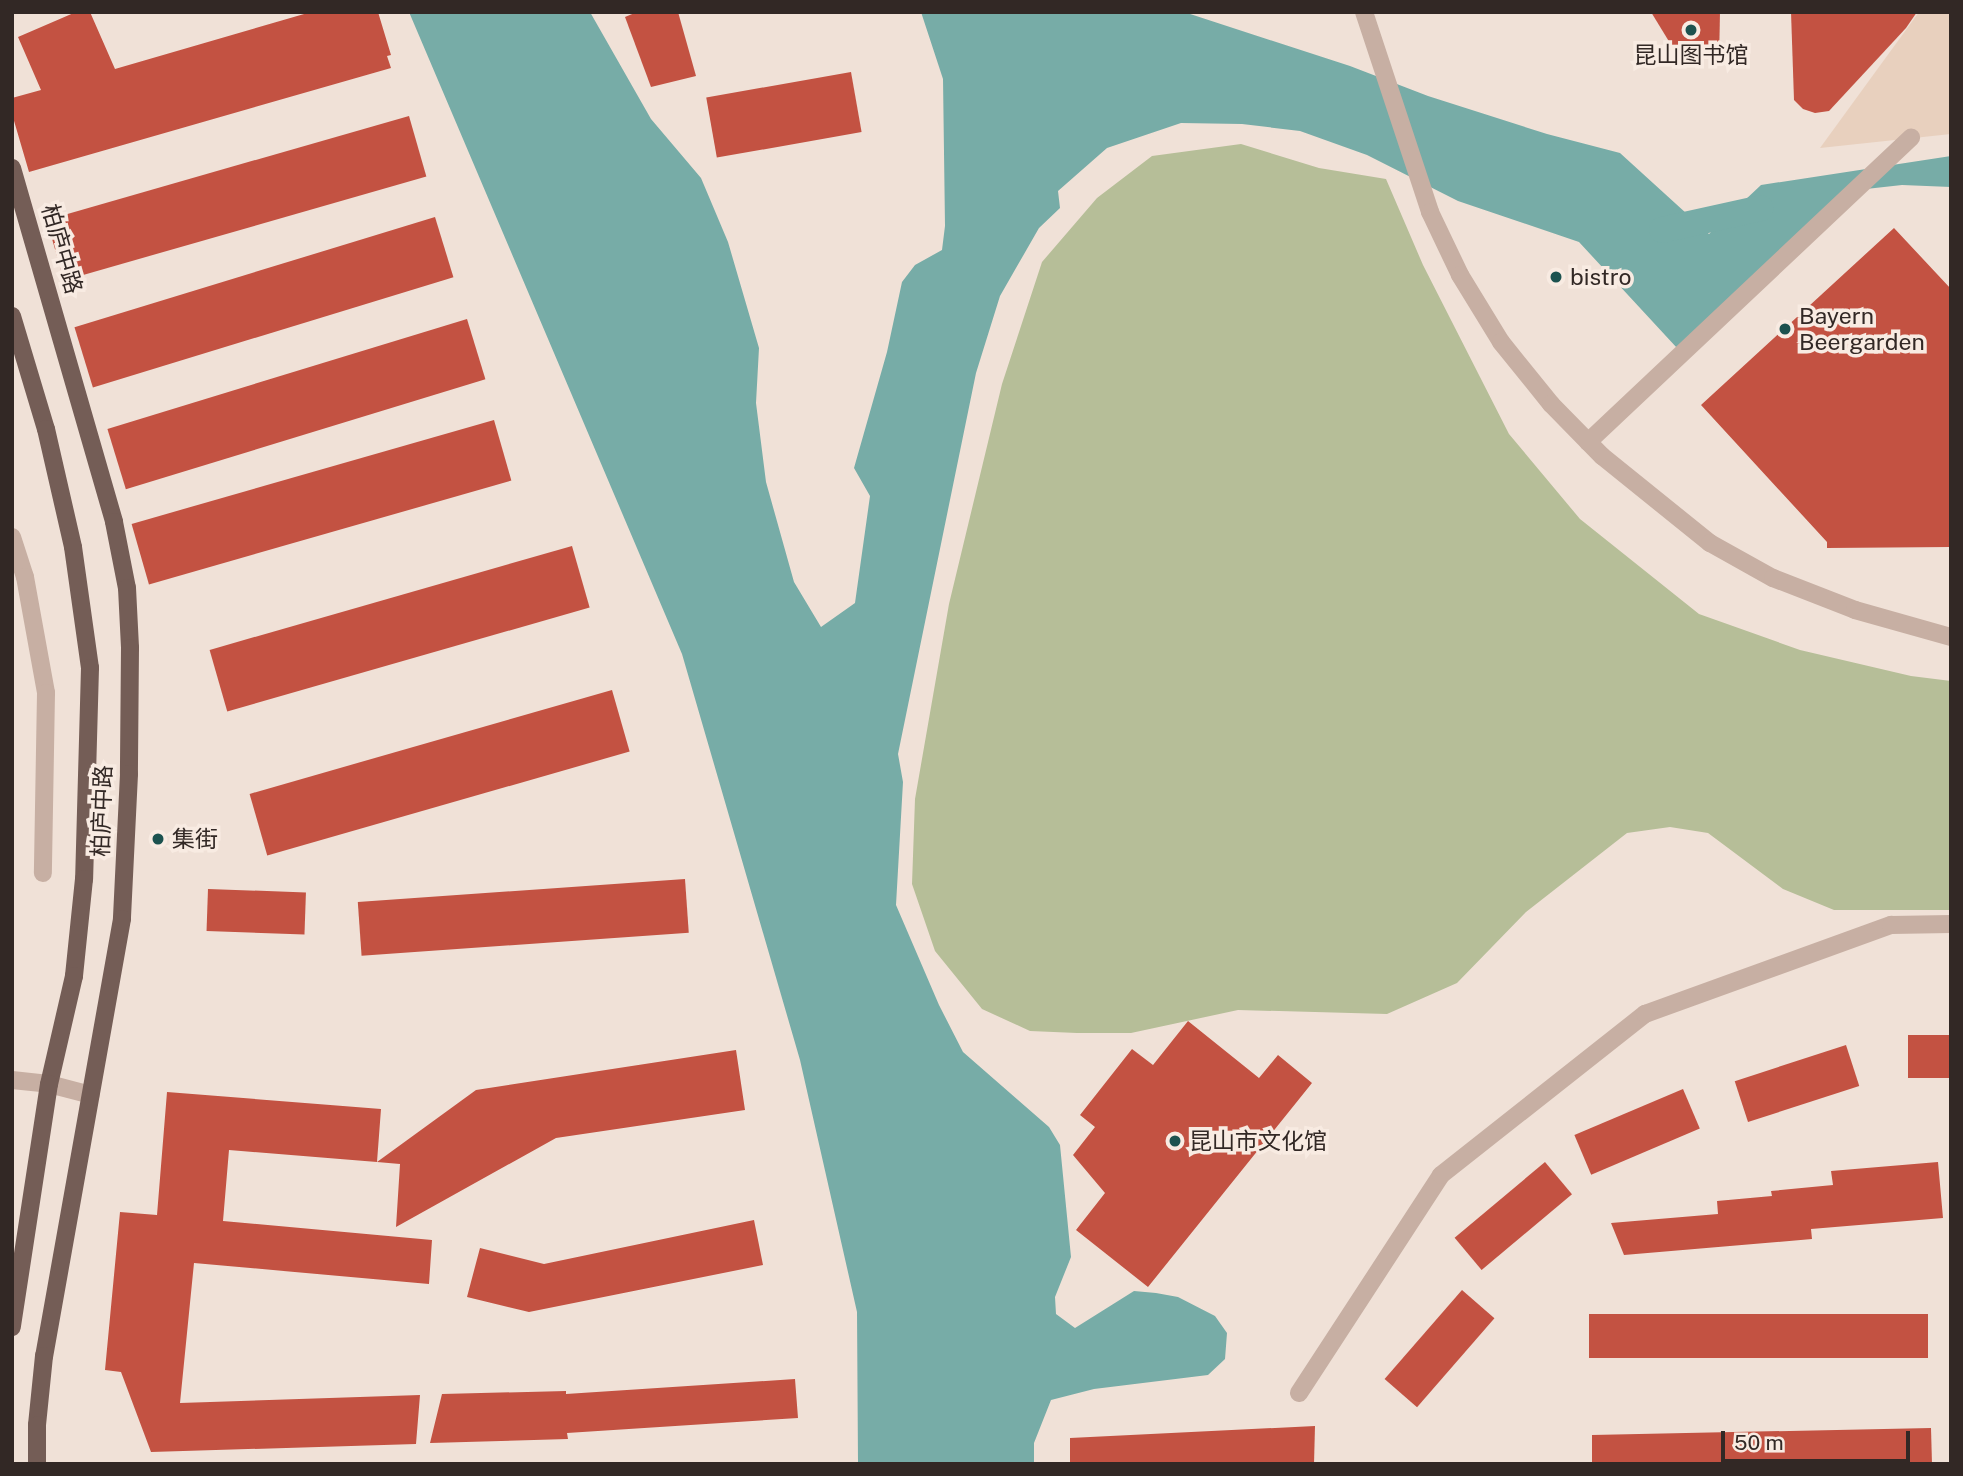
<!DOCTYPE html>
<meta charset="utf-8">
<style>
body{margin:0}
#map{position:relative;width:1963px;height:1476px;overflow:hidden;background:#f0e1d7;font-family:"Public Sans","Noto Sans SC",sans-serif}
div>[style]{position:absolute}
.green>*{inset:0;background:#b6be98}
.plaza>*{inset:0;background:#e8d0be}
.water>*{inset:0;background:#77aca7}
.canal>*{height:26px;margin:-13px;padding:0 13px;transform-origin:13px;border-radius:13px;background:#77aca7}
.building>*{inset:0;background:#c35242;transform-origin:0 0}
.pedestrian>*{height:18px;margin:-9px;padding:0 9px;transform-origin:9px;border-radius:9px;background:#c7afa3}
.minor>*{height:18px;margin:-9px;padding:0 9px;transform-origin:9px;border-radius:9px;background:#c7afa3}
.tertiary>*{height:18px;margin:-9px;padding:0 9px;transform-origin:9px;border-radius:9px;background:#c7afa3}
.primary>*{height:18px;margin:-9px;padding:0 9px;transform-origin:9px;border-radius:9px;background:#745d56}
.dots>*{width:19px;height:19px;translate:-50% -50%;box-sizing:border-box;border:4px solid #f8ebe2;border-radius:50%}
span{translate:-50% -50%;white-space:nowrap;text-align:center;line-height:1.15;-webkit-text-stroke:7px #f8ebe2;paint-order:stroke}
.poi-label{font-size:23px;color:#322825}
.left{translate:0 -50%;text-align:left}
.street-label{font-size:23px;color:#322825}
.frame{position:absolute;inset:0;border:14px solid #322825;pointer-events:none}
.scale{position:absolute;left:1721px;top:1431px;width:189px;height:32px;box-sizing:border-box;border:4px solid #322825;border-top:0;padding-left:9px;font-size:21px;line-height:24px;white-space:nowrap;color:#322825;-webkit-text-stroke:5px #f8ebe2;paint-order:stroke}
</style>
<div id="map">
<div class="green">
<div style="clip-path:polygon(1241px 144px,1319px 168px,1386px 179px,1423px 265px,1509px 434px,1580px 519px,1699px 614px,1800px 650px,1911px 676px,1951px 681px,1951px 910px,1834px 910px,1783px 889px,1708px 833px,1670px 827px,1627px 833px,1526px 912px,1457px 983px,1387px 1014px,1238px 1010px,1131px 1033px,1077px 1033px,1030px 1031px,982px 1009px,935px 951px,912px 884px,915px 799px,949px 604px,1002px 384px,1042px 262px,1097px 198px,1152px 156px)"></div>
</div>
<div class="plaza">
<div style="clip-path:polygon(1919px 12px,1951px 12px,1951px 134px,1820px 148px)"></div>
</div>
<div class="water">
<div style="clip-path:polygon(409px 12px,590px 12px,651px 119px,701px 178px,728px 242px,759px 348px,756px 403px,766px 482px,794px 582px,821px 627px,855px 603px,870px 496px,854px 468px,887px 352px,902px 282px,915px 265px,942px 250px,945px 226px,943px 79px,921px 12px,1184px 12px,1350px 66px,1428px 96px,1547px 134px,1620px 153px,1709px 234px,1761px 185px,1951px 156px,1951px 187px,1902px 185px,1848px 191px,1677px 348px,1579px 242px,1458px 201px,1367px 155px,1300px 131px,1242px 124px,1181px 123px,1107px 148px,1058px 191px,1060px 208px,1039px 228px,1000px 296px,976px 373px,898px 754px,903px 782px,896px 905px,939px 1005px,963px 1052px,1049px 1127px,1060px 1145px,1071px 1257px,1055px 1297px,1056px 1314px,1075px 1328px,1134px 1291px,1156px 1293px,1178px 1297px,1215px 1316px,1227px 1333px,1225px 1359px,1208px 1375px,1094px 1389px,1051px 1400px,1034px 1443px,1034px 1464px,858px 1464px,857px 1312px,800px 1060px,682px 654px)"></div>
</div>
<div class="canal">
<div style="left:1662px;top:230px;width:101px;rotate:-12.5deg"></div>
</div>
<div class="building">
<div style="clip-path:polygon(76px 12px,90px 12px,115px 69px,311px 12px,378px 12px,391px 55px,387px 56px,391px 68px,29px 172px,12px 114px,12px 98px,41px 90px,18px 37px)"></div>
<div style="clip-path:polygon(637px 12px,678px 12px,696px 76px,651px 87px,625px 17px)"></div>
<div style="clip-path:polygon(1651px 12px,1720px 12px,1719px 62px,1673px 48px)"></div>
<div style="clip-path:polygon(1791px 12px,1917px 12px,1906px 28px,1829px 111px,1815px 113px,1803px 109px,1794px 100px)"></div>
<div style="left:851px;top:72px;width:61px;height:147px;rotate:80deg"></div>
<div style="left:409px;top:116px;width:63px;height:377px;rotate:74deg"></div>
<div style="left:435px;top:217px;width:63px;height:377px;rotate:73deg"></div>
<div style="clip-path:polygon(1894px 228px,1951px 289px,1951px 547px,1827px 548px,1827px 542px,1701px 405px)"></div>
<div style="left:467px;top:319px;width:63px;height:376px;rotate:73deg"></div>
<div style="left:494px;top:420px;width:63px;height:377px;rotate:74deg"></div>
<div style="left:572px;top:546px;width:64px;height:377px;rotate:74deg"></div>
<div style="left:612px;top:690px;width:64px;height:377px;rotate:74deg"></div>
<div style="left:685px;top:879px;width:54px;height:328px;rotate:86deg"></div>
<div style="left:208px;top:889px;width:98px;height:42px;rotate:2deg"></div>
<div style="clip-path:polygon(1188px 1021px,1259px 1078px,1278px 1055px,1312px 1083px,1148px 1287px,1076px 1230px,1105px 1193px,1073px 1155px,1095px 1127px,1080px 1115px,1132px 1049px,1153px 1065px)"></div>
<div style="left:1951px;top:1035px;width:43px;height:43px;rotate:90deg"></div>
<div style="left:1846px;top:1045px;width:43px;height:117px;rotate:72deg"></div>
<div style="clip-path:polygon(736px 1050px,745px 1110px,556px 1138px,396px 1227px,400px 1164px,377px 1162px,476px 1090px)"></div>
<div style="left:1683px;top:1089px;width:43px;height:118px;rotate:67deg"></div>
<div style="clip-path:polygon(167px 1092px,381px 1109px,377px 1162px,229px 1150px,223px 1221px,432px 1240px,429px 1284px,194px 1263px,180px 1403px,420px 1395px,416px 1444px,151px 1452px,121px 1372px,105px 1370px,120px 1212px,157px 1215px)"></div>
<div style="left:1545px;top:1162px;width:42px;height:118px;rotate:50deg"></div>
<div style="clip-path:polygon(1938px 1162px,1943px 1218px,1811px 1229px,1812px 1239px,1624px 1255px,1611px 1223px,1718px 1214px,1717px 1201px,1772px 1196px,1771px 1191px,1833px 1185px,1831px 1171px)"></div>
<div style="clip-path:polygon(754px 1220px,763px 1265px,529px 1312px,467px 1297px,480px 1248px,544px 1264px)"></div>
<div style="left:1462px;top:1290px;width:43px;height:118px;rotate:41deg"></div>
<div style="left:1928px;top:1314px;width:44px;height:339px;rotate:90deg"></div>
<div style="clip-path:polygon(795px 1379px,798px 1418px,567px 1433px,568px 1439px,430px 1443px,442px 1394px,566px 1391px,566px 1394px)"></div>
<div style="clip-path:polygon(1315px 1426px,1314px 1464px,1070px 1464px,1070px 1438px)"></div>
<div style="clip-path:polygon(1931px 1428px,1932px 1464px,1592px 1464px,1592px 1435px)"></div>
</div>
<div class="pedestrian">
<div style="left:1588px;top:442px;width:444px;rotate:-43.3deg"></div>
</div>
<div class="minor">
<div style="left:12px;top:537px;width:42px;rotate:72deg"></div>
<div style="left:25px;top:577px;width:118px;rotate:79.7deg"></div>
<div style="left:46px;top:693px;width:180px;rotate:91deg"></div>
<div style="left:1299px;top:1393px;width:260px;rotate:-56.9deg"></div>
<div style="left:1441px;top:1175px;width:260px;rotate:-38.3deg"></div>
<div style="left:1645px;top:1014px;width:262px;rotate:-19.9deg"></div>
<div style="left:1891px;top:925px;width:60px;rotate:-1deg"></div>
</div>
<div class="tertiary">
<div style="left:1364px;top:12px;width:211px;rotate:71.7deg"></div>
<div style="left:1430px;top:212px;width:70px;rotate:64.5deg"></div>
<div style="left:1460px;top:275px;width:79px;rotate:58.5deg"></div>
<div style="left:1501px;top:342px;width:80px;rotate:51.1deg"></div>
<div style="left:1551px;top:404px;width:73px;rotate:45.6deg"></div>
<div style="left:1602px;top:456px;width:139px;rotate:38.9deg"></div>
<div style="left:1710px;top:543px;width:72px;rotate:29.1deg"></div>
<div style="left:1773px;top:578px;width:88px;rotate:21.3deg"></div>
<div style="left:1855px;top:610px;width:100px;rotate:15.7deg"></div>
<div style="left:12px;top:1080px;width:37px;rotate:6deg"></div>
<div style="left:49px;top:1084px;width:43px;rotate:14.7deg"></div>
</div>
<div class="primary">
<div style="left:12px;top:168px;width:368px;rotate:73.9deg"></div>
<div style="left:114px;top:522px;width:67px;rotate:78.9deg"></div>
<div style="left:127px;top:588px;width:60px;rotate:87.1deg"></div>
<div style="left:130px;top:648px;width:126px;rotate:90.5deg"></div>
<div style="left:129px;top:774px;width:145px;rotate:92.8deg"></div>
<div style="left:122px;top:919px;width:444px;rotate:100.1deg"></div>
<div style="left:44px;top:1356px;width:69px;rotate:95.8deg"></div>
<div style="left:37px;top:1425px;width:39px;rotate:90deg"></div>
<div style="left:12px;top:316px;width:118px;rotate:73.3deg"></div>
<div style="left:46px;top:429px;width:121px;rotate:77.1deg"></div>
<div style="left:73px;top:547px;width:122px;rotate:82deg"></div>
<div style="left:90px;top:668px;width:211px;rotate:91.6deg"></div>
<div style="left:84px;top:879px;width:98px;rotate:95.9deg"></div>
<div style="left:74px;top:976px;width:111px;rotate:103deg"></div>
<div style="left:49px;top:1084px;width:246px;rotate:98.7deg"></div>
</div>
<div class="dots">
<div style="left:1691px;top:30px;background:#1c524f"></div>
<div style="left:1556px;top:277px;background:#1c524f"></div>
<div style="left:1785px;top:329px;background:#1c524f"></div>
<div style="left:158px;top:839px;background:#1c524f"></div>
<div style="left:1175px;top:1141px;background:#1c524f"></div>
</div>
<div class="poi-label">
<span style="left:1691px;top:55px">昆山图书馆</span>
<span class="left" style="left:1570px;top:277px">bistro</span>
<span class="left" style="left:1799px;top:329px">Bayern<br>Beergarden</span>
<span class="left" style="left:172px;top:839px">集街</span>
<span class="left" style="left:1189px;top:1141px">昆山市文化馆</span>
</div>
<div class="street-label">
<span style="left:62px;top:249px;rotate:74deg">柏庐中路</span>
<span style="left:102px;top:811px;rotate:-88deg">柏庐中路</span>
</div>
<div class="frame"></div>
<div class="scale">50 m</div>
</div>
